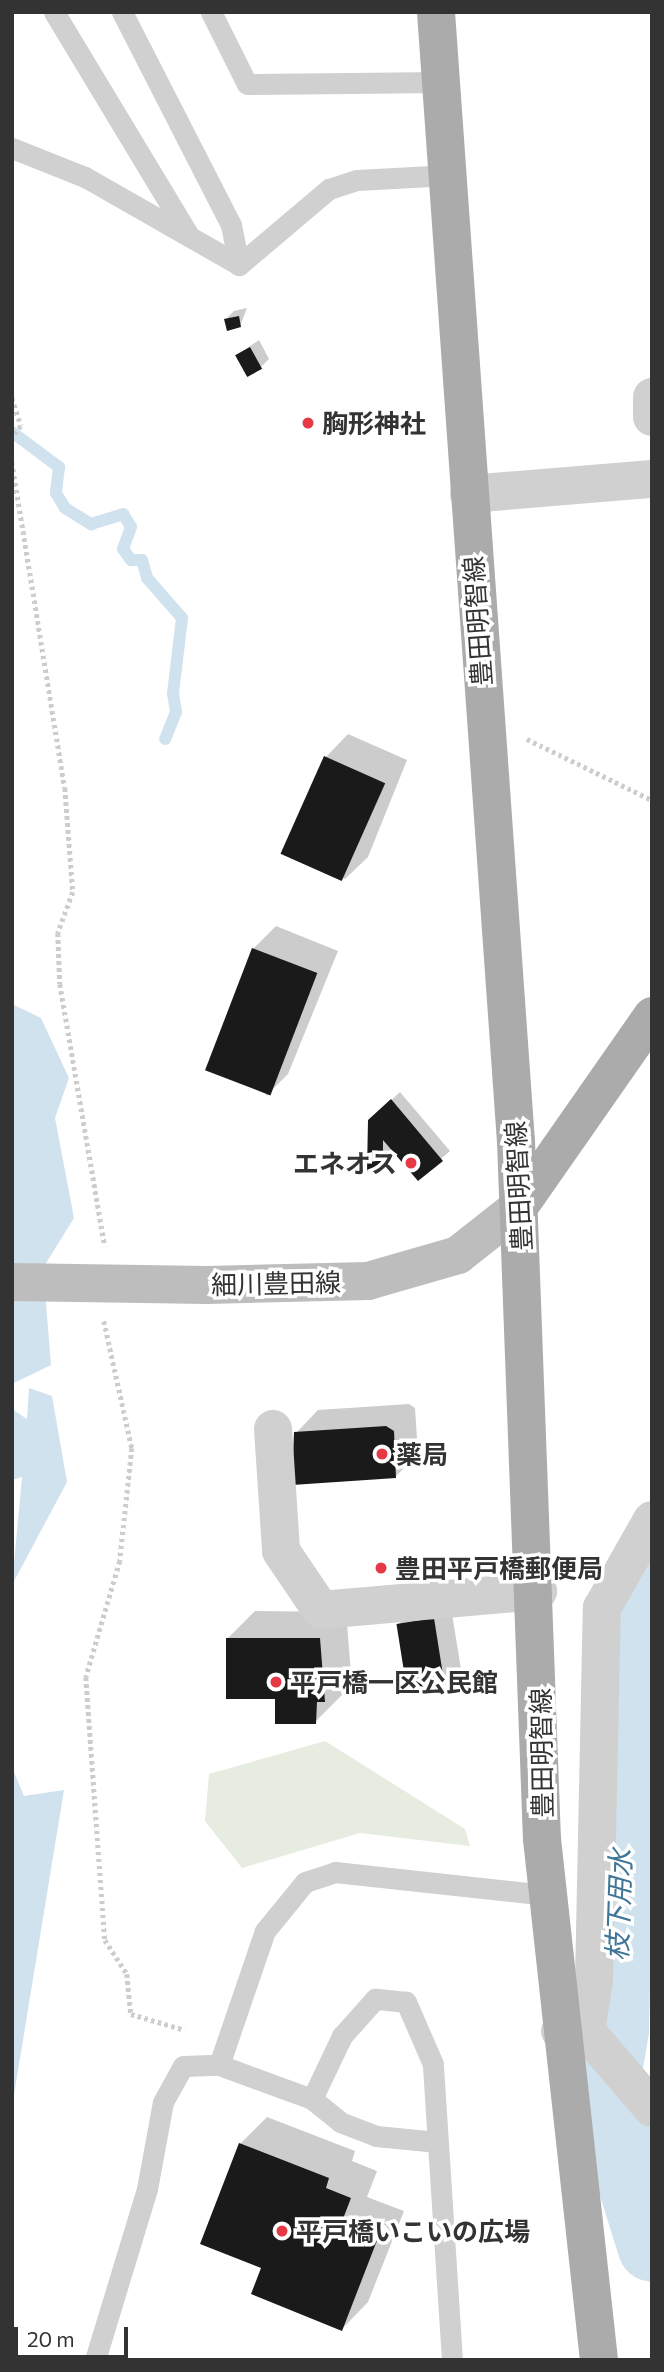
<!DOCTYPE html>
<meta charset="utf-8">
<style>
body{margin:0}
#map{position:relative;width:664px;height:2372px;overflow:hidden;background:#fff;font-family:Commissioner,"Noto Sans JP",sans-serif}
div>[style]{position:absolute}
.green>*{inset:0;background:#e6ecdf}
.water>*{inset:0;background:#cfe2ee}
.shadow>*{inset:0;background:#0003}
.stream>*{height:12px;margin:-6px;padding:0 6px;transform-origin:6px;border-radius:6px;background:#cfe2ee}
.river>*{height:68px;margin:-34px;padding:0 34px;transform-origin:34px;border-radius:34px;background:#cfe2ee}
.building>*{inset:0;background:#1a1a1a;transform-origin:0 0}
.path>*{height:4.5px;margin-top:-2.25px;transform-origin:0;background:repeating-linear-gradient(90deg,#cdcdcd 0 3.5px,transparent 0 7px)}
.service>*{height:21px;margin:-10.5px;padding:0 10.5px;transform-origin:10.5px;border-radius:10.5px;background:#d0d0d0}
.minor>*{height:38px;margin:-19px;padding:0 19px;transform-origin:19px;border-radius:19px;background:#d0d0d0}
.secondary>*{height:38px;margin:-19px;padding:0 19px;transform-origin:19px;border-radius:19px;background:#bdbdbd}
.primary>*{height:38px;margin:-19px;padding:0 19px;transform-origin:19px;border-radius:19px;background:#ababab}
.secondary-bridge>*{height:38px;margin:-19px;padding:0 19px;transform-origin:19px;border-radius:19px;background:#bdbdbd}
.dots>*{width:19px;height:19px;translate:-50% -50%;box-sizing:border-box;border:4px solid #fff;border-radius:50%}
span{translate:-50% -50%;white-space:nowrap;text-align:center;line-height:1.15;-webkit-text-stroke:7px #fff;paint-order:stroke}
.poi-label{font-size:26px;color:#333;font-weight:700}
.left{translate:0 -50%;text-align:left}
.right{translate:-100% -50%;text-align:right}
.street-label{font-size:26px;color:#333}
.water-label{font-size:28px;color:#3f7597;font-style:italic}
.frame{position:absolute;inset:0;border:14px solid #333;pointer-events:none}
.scale{position:absolute;left:14px;top:2327px;width:114px;height:32px;box-sizing:border-box;border:4px solid #333;border-top:0;padding-left:9px;font-size:21px;line-height:24px;white-space:nowrap;color:#333;-webkit-text-stroke:5px #fff;paint-order:stroke}
</style>
<div id="map">
<div class="green">
<div style="clip-path:polygon(325px 1741px,465px 1829px,470px 1846px,360px 1833px,242px 1868px,205px 1821px,209px 1774px)"></div>
</div>
<div class="water">
<div style="clip-path:polygon(12px 1004px,41px 1018px,69px 1078px,55px 1118px,74px 1218px,43px 1268px,51px 1365px,12px 1384px)"></div>
<div style="clip-path:polygon(29px 1388px,52px 1396px,67px 1482px,12px 1585px,22px 1477px,12px 1480px,12px 1409px,27px 1419px)"></div>
<div style="clip-path:polygon(12px 1767px,24px 1796px,64px 1790px,12px 2107px)"></div>
</div>
<div class="shadow">
<div style="clip-path:polygon(247px 308px,240px 326px,226px 319px,234px 311px)"></div>
<div style="clip-path:polygon(259px 340px,269px 359px,261px 367px,237px 355px)"></div>
<div style="clip-path:polygon(348px 734px,407px 760px,368px 857px,345px 879px,285px 854px,326px 757px)"></div>
<div style="clip-path:polygon(276px 926px,338px 951px,288px 1074px,266px 1096px,253px 949px)"></div>
<div style="clip-path:polygon(400px 1092px,450px 1151px,418px 1179px,398px 1154px,382px 1170px,370px 1120px)"></div>
<div style="clip-path:polygon(409px 1404px,415px 1408px,418px 1454px,396px 1476px,296px 1433px,318px 1410px)"></div>
<div style="clip-path:polygon(450px 1602px,461px 1669px,444px 1686px,398px 1625px,414px 1608px)"></div>
<div style="clip-path:polygon(255px 1611px,346px 1612px,351px 1673px,342px 1695px,315px 1722px,277px 1698px,228px 1638px)"></div>
<div style="clip-path:polygon(267px 2117px,355px 2151px,352px 2161px,377px 2171px,367px 2197px,404px 2211px,368px 2302px,342px 2329px,263px 2267px,240px 2144px)"></div>
</div>
<div class="stream">
<div style="left:12px;top:432px;width:59px;rotate:36.7deg"></div>
<div style="left:59px;top:467px;width:26px;rotate:97deg"></div>
<div style="left:56px;top:493px;width:17px;rotate:59deg"></div>
<div style="left:65px;top:508px;width:31px;rotate:32deg"></div>
<div style="left:91px;top:524px;width:34px;rotate:-17deg"></div>
<div style="left:123px;top:514px;width:15px;rotate:58deg"></div>
<div style="left:131px;top:527px;width:23px;rotate:110deg"></div>
<div style="left:123px;top:549px;width:14px;rotate:54deg"></div>
<div style="left:131px;top:560px;width:11px"></div>
<div style="left:142px;top:560px;width:19px;rotate:74deg"></div>
<div style="left:147px;top:578px;width:53px;rotate:48.8deg"></div>
<div style="left:182px;top:618px;width:76px;rotate:96.8deg"></div>
<div style="left:173px;top:693px;width:19px;rotate:81deg"></div>
<div style="left:176px;top:712px;width:29px;rotate:112deg"></div>
</div>
<div class="river">
<div style="left:652px;top:1561px;width:53px;rotate:119.5deg"></div>
<div style="left:626px;top:1607px;width:423px;rotate:91.5deg"></div>
<div style="left:615px;top:2030px;width:66px;rotate:99.6deg"></div>
<div style="left:604px;top:2095px;width:160px;rotate:72.6deg"></div>
</div>
<div class="building">
<div style="clip-path:polygon(239px 316px,241px 327px,227px 331px,224px 319px)"></div>
<div style="left:250px;top:347px;width:25px;height:17px;rotate:61deg"></div>
<div style="left:324px;top:756px;width:67px;height:107px;rotate:24deg"></div>
<div style="left:252px;top:948px;width:70px;height:131px;rotate:21deg"></div>
<div style="clip-path:polygon(391px 1099px,443px 1161px,418px 1181px,383px 1140px,383px 1172px,367px 1171px,368px 1120px)"></div>
<div style="clip-path:polygon(386px 1426px,394px 1431px,396px 1478px,292px 1485px,294px 1432px)"></div>
<div style="left:434px;top:1618px;width:70px;height:38px;rotate:81deg"></div>
<div style="clip-path:polygon(226px 1638px,320px 1638px,325px 1702px,317px 1702px,316px 1724px,275px 1724px,275px 1699px,226px 1699px)"></div>
<div style="clip-path:polygon(239px 2143px,329px 2178px,326px 2188px,351px 2198px,341px 2224px,378px 2238px,342px 2331px,251px 2294px,261px 2268px,200px 2244px)"></div>
</div>
<div class="path">
<div style="left:12px;top:398px;width:29px;rotate:72deg"></div>
<div style="left:21px;top:426px;width:14px;rotate:129deg"></div>
<div style="left:12px;top:462px;width:330px;rotate:80.8deg"></div>
<div style="left:65px;top:788px;width:104px;rotate:85.6deg"></div>
<div style="left:73px;top:892px;width:44px;rotate:110.1deg"></div>
<div style="left:58px;top:933px;width:51px;rotate:87.8deg"></div>
<div style="left:60px;top:984px;width:266px;rotate:80.3deg"></div>
<div style="left:527px;top:739px;width:139px;rotate:26deg"></div>
<div style="left:104px;top:1321px;width:130px;rotate:77.6deg"></div>
<div style="left:132px;top:1448px;width:114px;rotate:96.1deg"></div>
<div style="left:120px;top:1561px;width:121px;rotate:106.3deg"></div>
<div style="left:86px;top:1677px;width:264px;rotate:85.9deg"></div>
<div style="left:105px;top:1940px;width:40px;rotate:57.1deg"></div>
<div style="left:127px;top:1974px;width:40px;rotate:84.3deg"></div>
<div style="left:131px;top:2014px;width:56px;rotate:16.5deg"></div>
</div>
<div class="service">
<div style="left:54px;top:12px;width:259px;rotate:58.9deg"></div>
<div style="left:122px;top:12px;width:239px;rotate:62.9deg"></div>
<div style="left:231px;top:225px;width:41px;rotate:78.7deg"></div>
<div style="left:211px;top:12px;width:80px;rotate:63.4deg"></div>
<div style="left:247px;top:84px;width:195px;rotate:-0.6deg"></div>
<div style="left:12px;top:148px;width:79px;rotate:21.7deg"></div>
<div style="left:85px;top:177px;width:177px;rotate:29.7deg"></div>
<div style="left:239px;top:265px;width:118px;rotate:-40.2deg"></div>
<div style="left:329px;top:189px;width:29px;rotate:-18deg"></div>
<div style="left:357px;top:180px;width:93px;rotate:-3.1deg"></div>
<div style="left:312px;top:2099px;width:36px;rotate:39deg"></div>
<div style="left:340px;top:2122px;width:39px;rotate:21deg"></div>
<div style="left:376px;top:2136px;width:62px;rotate:5.5deg"></div>
<div style="left:95px;top:2360px;width:179px;rotate:-73.1deg"></div>
<div style="left:147px;top:2189px;width:88px;rotate:-79.6deg"></div>
<div style="left:163px;top:2102px;width:41px;rotate:-60.9deg"></div>
<div style="left:183px;top:2066px;width:36px;rotate:-2deg"></div>
<div style="left:452px;top:2360px;width:297px;rotate:-93.7deg"></div>
<div style="left:433px;top:2064px;width:68px;rotate:-113.5deg"></div>
<div style="left:406px;top:2002px;width:31px;rotate:-174deg"></div>
<div style="left:375px;top:1999px;width:50px;rotate:131.7deg"></div>
<div style="left:342px;top:2036px;width:70px;rotate:115.5deg"></div>
<div style="left:312px;top:2099px;width:99px;rotate:-159.9deg"></div>
<div style="left:219px;top:2065px;width:142px;rotate:-71.1deg"></div>
<div style="left:265px;top:1931px;width:63px;rotate:-50.8deg"></div>
<div style="left:305px;top:1882px;width:32px;rotate:-18deg"></div>
<div style="left:335px;top:1872px;width:212px;rotate:6.2deg"></div>
</div>
<div class="minor">
<div style="left:652px;top:397px;width:20px;rotate:90deg"></div>
<div style="left:469px;top:494px;width:184px;rotate:-4.7deg"></div>
<div style="left:273px;top:1429px;width:122px;rotate:86.2deg"></div>
<div style="left:281px;top:1551px;width:71px;rotate:55.9deg"></div>
<div style="left:321px;top:1610px;width:218px;rotate:-5deg"></div>
<div style="left:560px;top:2031px;width:26px"></div>
<div style="left:586px;top:2031px;width:101px;rotate:49.4deg"></div>
<div style="left:586px;top:2031px;width:52px;rotate:-81.1deg"></div>
<div style="left:594px;top:1980px;width:372px;rotate:-88.8deg"></div>
<div style="left:602px;top:1608px;width:101px;rotate:-60.4deg"></div>
</div>
<div class="secondary">
<div style="left:207px;top:1285px;width:161px;rotate:-1.4deg"></div>
<div style="left:368px;top:1281px;width:94px;rotate:-16.1deg"></div>
<div style="left:458px;top:1255px;width:78px;rotate:-38.2deg"></div>
</div>
<div class="primary">
<div style="left:436px;top:12px;width:1132px;rotate:85.95deg"></div>
<div style="left:516px;top:1141px;width:698px;rotate:87.87deg"></div>
<div style="left:542px;top:1839px;width:524px;rotate:83.76deg"></div>
<div style="left:519px;top:1207px;width:233px;rotate:-55.1deg"></div>
</div>
<div class="secondary-bridge">
<div style="left:12px;top:1282px;width:195px;rotate:0.9deg"></div>
</div>
<div class="dots">
<div style="left:308px;top:423px;background:#e63946"></div>
<div style="left:411px;top:1163px;background:#e63946"></div>
<div style="left:382px;top:1454px;background:#e63946"></div>
<div style="left:381px;top:1568px;background:#e63946"></div>
<div style="left:276px;top:1682px;background:#e63946"></div>
<div style="left:282px;top:2231px;background:#e63946"></div>
</div>
<div class="poi-label">
<span class="left" style="left:322px;top:423px">胸形神社</span>
<span class="right" style="left:397px;top:1163px">エネオス</span>
<span class="left" style="left:396px;top:1454px">薬局</span>
<span class="left" style="left:395px;top:1568px">豊田平戸橋郵便局</span>
<span class="left" style="left:290px;top:1682px">平戸橋一区公民館</span>
<span class="left" style="left:296px;top:2231px">平戸橋いこいの広場</span>
</div>
<div class="street-label">
<span style="left:477px;top:621px;rotate:-94deg">豊田明智線</span>
<span style="left:518px;top:1186px;rotate:-93deg">豊田明智線</span>
<span style="left:276px;top:1283px;rotate:-1deg">細川豊田線</span>
<span style="left:541px;top:1753px;rotate:-91deg">豊田明智線</span>
</div>
<div class="water-label">
<span style="left:618px;top:1905px;rotate:-88deg">枝下用水</span>
</div>
<div class="frame"></div>
<div class="scale">20 m</div>
</div>
